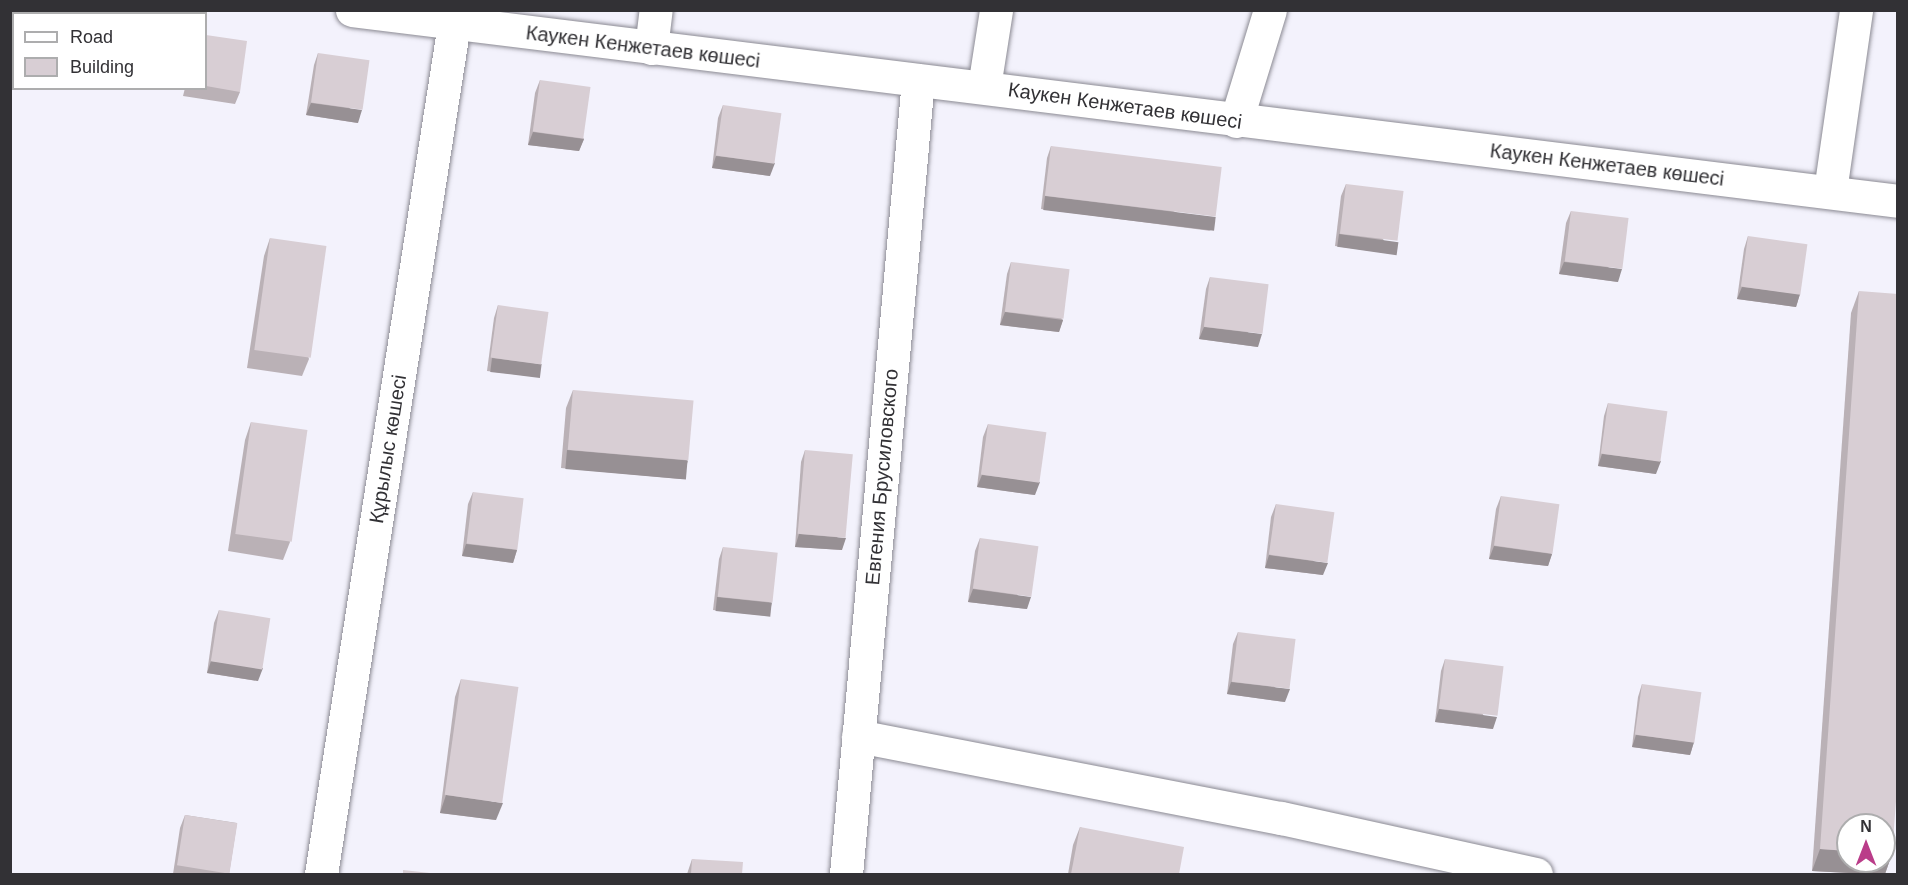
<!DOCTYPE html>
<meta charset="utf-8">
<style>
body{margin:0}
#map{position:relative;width:1908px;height:885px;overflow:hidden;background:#f3f2fc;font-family:Helvetica,sans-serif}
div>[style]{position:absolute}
.roads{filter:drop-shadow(0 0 2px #8b8a93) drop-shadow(0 0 2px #8b8a93)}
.minor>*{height:33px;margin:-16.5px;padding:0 16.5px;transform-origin:16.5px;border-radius:16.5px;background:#fff}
.wall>*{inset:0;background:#bab1b6}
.shaded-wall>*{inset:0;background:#979094;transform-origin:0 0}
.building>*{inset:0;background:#d8ced4;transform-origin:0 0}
span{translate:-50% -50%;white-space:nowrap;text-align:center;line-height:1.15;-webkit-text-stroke:5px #fff;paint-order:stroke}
.street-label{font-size:20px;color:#323135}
.frame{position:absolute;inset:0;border:12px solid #323135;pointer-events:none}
.legend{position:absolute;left:12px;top:12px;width:195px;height:78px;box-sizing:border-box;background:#fff;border:2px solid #adadae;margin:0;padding:8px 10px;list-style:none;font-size:18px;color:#323135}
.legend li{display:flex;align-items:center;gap:12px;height:30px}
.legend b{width:30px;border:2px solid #adadae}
.north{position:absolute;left:1836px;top:813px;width:60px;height:60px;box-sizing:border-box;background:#fff;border:2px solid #adadae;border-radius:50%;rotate:0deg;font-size:16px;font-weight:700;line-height:24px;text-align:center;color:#323135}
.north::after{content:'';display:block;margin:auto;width:21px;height:27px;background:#ba3c89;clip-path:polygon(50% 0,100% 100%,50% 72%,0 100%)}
</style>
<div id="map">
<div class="roads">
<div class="minor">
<div style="left:352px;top:10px;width:1558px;rotate:7.04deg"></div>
<div style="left:651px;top:48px;width:38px;rotate:-83deg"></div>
<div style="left:984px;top:87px;width:78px;rotate:-81.1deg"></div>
<div style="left:1236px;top:121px;width:116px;rotate:-73deg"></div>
<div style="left:1830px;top:191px;width:183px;rotate:-81.8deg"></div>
<div style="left:858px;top:736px;width:431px;rotate:11deg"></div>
<div style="left:1281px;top:818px;width:261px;rotate:12.4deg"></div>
<div style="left:321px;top:874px;width:860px;rotate:-81.11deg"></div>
<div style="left:846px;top:874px;width:797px;rotate:-84.82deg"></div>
</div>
</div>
<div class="wall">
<div style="clip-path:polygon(206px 35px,240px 92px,235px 104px,183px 96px,185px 88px,206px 88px)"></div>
<div style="clip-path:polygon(318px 53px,358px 123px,306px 115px,314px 65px)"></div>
<div style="clip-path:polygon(540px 80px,584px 139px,579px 151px,528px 145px,535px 93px)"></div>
<div style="clip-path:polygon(723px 105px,770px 176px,712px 168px,718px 118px)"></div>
<div style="clip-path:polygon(1051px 146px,1211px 231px,1041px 209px,1047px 158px)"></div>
<div style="clip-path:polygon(1346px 184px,1393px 254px,1335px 246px,1341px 196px)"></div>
<div style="clip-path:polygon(1571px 211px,1618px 282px,1559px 274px,1566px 223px)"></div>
<div style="clip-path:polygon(1748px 236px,1800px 294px,1796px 307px,1737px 299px,1744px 249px)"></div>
<div style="clip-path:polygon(270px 238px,309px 359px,302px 376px,247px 368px,264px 256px)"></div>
<div style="clip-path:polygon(1011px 262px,1063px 320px,1059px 332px,1000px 325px,1007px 274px)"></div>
<div style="clip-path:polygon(1210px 277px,1258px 347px,1199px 339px,1206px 289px)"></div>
<div style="clip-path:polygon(1859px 291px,1892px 854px,1885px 874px,1868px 874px,1812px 871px,1851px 313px)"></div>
<div style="clip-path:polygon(498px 305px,538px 377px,487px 371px,494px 318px)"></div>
<div style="clip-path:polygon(573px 390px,688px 461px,681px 479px,561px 468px,566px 408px)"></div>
<div style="clip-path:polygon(1608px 403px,1656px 474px,1598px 466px,1604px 416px)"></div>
<div style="clip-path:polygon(251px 422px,290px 542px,283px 560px,228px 551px,245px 440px)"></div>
<div style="clip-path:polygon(988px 424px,1035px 495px,977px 487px,983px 437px)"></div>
<div style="clip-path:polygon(805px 450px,842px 550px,795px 547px,801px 462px)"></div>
<div style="clip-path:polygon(473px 492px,517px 550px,513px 563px,462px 556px,468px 504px)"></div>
<div style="clip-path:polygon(1501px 496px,1552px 554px,1548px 566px,1489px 559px,1496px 509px)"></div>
<div style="clip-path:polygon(1276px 504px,1323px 575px,1265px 568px,1271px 517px)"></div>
<div style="clip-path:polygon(980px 538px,1027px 609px,968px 602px,975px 551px)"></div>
<div style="clip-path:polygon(723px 547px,772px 603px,768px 616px,713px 610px,719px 559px)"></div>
<div style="clip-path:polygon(219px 610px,258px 681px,207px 673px,214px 623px)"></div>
<div style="clip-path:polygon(1238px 632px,1285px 702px,1227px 694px,1233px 644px)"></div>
<div style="clip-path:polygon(1445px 659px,1493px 729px,1435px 722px,1441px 671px)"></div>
<div style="clip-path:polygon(461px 679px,496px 820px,440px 813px,455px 697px)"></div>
<div style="clip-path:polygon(1642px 684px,1694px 742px,1690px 755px,1632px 747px,1638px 697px)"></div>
<div style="clip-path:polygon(185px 815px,237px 823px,229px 874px,173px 874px,180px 828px)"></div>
<div style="clip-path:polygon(1080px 827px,1179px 874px,1068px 874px,1073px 845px)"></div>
<div style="clip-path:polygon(692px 859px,742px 874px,687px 874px)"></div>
</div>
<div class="shaded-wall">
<div style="clip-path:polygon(311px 103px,362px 110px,358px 123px,306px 115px)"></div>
<div style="clip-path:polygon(533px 132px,584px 139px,579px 151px,528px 145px)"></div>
<div style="clip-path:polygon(716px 156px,775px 163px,770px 176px,712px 168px)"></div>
<div style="left:1045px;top:196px;width:172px;height:14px;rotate:7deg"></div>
<div style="left:1339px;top:234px;width:60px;height:13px;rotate:8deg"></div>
<div style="clip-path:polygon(1564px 262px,1622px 269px,1618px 282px,1559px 274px)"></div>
<div style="clip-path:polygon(1742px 287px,1800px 294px,1796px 307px,1737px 299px)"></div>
<div style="clip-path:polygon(1005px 312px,1063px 320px,1059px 332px,1000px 325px)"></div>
<div style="clip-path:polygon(1204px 327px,1262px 334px,1258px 347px,1199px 339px)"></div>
<div style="left:492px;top:358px;width:50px;height:14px;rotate:7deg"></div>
<div style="left:567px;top:450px;width:121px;height:19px;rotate:5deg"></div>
<div style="clip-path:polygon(1602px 454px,1661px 461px,1656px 474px,1598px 466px)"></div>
<div style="clip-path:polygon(982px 475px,1040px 482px,1035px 495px,977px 487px)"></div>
<div style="clip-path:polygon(799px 534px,846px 538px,842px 550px,795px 547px)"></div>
<div style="clip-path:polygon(466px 544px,517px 550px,513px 563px,462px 556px)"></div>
<div style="clip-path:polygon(1494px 546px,1552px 554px,1548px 566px,1489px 559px)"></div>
<div style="clip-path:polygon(1269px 555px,1328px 563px,1323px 575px,1265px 568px)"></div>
<div style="clip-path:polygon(973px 589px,1031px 597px,1027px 609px,968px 602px)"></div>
<div style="left:717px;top:597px;width:55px;height:14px;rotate:6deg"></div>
<div style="clip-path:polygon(211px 661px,263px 668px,258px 681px,207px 673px)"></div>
<div style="clip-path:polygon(1231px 682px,1290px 689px,1285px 702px,1227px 694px)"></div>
<div style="clip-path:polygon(1439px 709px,1497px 717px,1493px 729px,1435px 722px)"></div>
<div style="clip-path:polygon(1636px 735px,1694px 742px,1690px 755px,1632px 747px)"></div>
<div style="clip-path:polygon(446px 795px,503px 803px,496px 820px,440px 813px)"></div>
<div style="clip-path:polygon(1820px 849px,1848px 851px,1848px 861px,1884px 861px,1884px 853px,1892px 854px,1885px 874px,1868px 874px,1812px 871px)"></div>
</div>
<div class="building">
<div style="clip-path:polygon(206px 35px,247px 41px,240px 92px,206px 86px)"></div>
<div style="left:318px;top:53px;width:52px;height:50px;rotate:8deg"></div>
<div style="left:540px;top:80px;width:51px;height:52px;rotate:8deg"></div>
<div style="left:723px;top:105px;width:59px;height:51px;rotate:8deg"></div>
<div style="left:1051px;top:146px;width:172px;height:50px;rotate:7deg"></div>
<div style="left:1346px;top:184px;width:58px;height:50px;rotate:7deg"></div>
<div style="left:1571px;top:211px;width:58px;height:51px;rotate:7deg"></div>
<div style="left:1748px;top:236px;width:60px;height:51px;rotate:8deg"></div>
<div style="left:270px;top:238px;width:57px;height:113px;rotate:8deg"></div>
<div style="left:1011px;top:262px;width:59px;height:50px;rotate:7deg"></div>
<div style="left:1210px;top:277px;width:59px;height:50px;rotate:7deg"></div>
<div style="clip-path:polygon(1859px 291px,1898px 294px,1898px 775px,1892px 854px,1884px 853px,1884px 825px,1848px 825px,1848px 851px,1820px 849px)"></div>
<div style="left:498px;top:305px;width:51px;height:53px;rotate:8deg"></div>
<div style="left:573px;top:390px;width:121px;height:60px;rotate:5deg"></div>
<div style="left:1608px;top:403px;width:60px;height:51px;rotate:8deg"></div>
<div style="left:251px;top:422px;width:57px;height:113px;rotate:8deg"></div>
<div style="left:988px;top:424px;width:59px;height:51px;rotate:8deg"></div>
<div style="left:805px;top:450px;width:48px;height:84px;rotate:5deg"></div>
<div style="left:473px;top:492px;width:51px;height:52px;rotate:7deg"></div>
<div style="left:1501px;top:496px;width:59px;height:50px;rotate:8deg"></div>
<div style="left:1276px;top:504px;width:59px;height:51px;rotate:8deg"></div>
<div style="left:980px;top:538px;width:59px;height:51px;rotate:8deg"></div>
<div style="left:723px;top:547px;width:55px;height:50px;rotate:6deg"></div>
<div style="left:219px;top:610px;width:52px;height:52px;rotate:9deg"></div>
<div style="left:1238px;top:632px;width:58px;height:50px;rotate:7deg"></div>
<div style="left:1445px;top:659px;width:59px;height:50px;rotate:7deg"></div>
<div style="left:461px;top:679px;width:58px;height:117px;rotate:8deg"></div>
<div style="left:1642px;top:684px;width:60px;height:51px;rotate:8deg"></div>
<div style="left:185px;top:815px;width:53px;height:51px;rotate:9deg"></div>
<div style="clip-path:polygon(1080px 827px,1184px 847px,1179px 874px,1071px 874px)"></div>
<div style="clip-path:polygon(692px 859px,743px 862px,742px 874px,691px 874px)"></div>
<div style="clip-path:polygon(403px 870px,439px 874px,403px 874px)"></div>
</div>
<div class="street-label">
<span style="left:643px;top:47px;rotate:7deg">Каукен Кенжетаев көшесі</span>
<span style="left:1125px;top:106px;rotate:8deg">Каукен Кенжетаев көшесі</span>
<span style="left:1607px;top:165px;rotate:7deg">Каукен Кенжетаев көшесі</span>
<span style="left:388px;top:449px;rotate:-81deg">Құрылыс көшесі</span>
<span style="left:882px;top:477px;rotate:-85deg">Евгения Брусиловского</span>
</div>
<div class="frame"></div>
<ul class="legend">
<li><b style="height:8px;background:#fff"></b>Road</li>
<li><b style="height:16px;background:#d8ced4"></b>Building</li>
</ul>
<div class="north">N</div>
</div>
